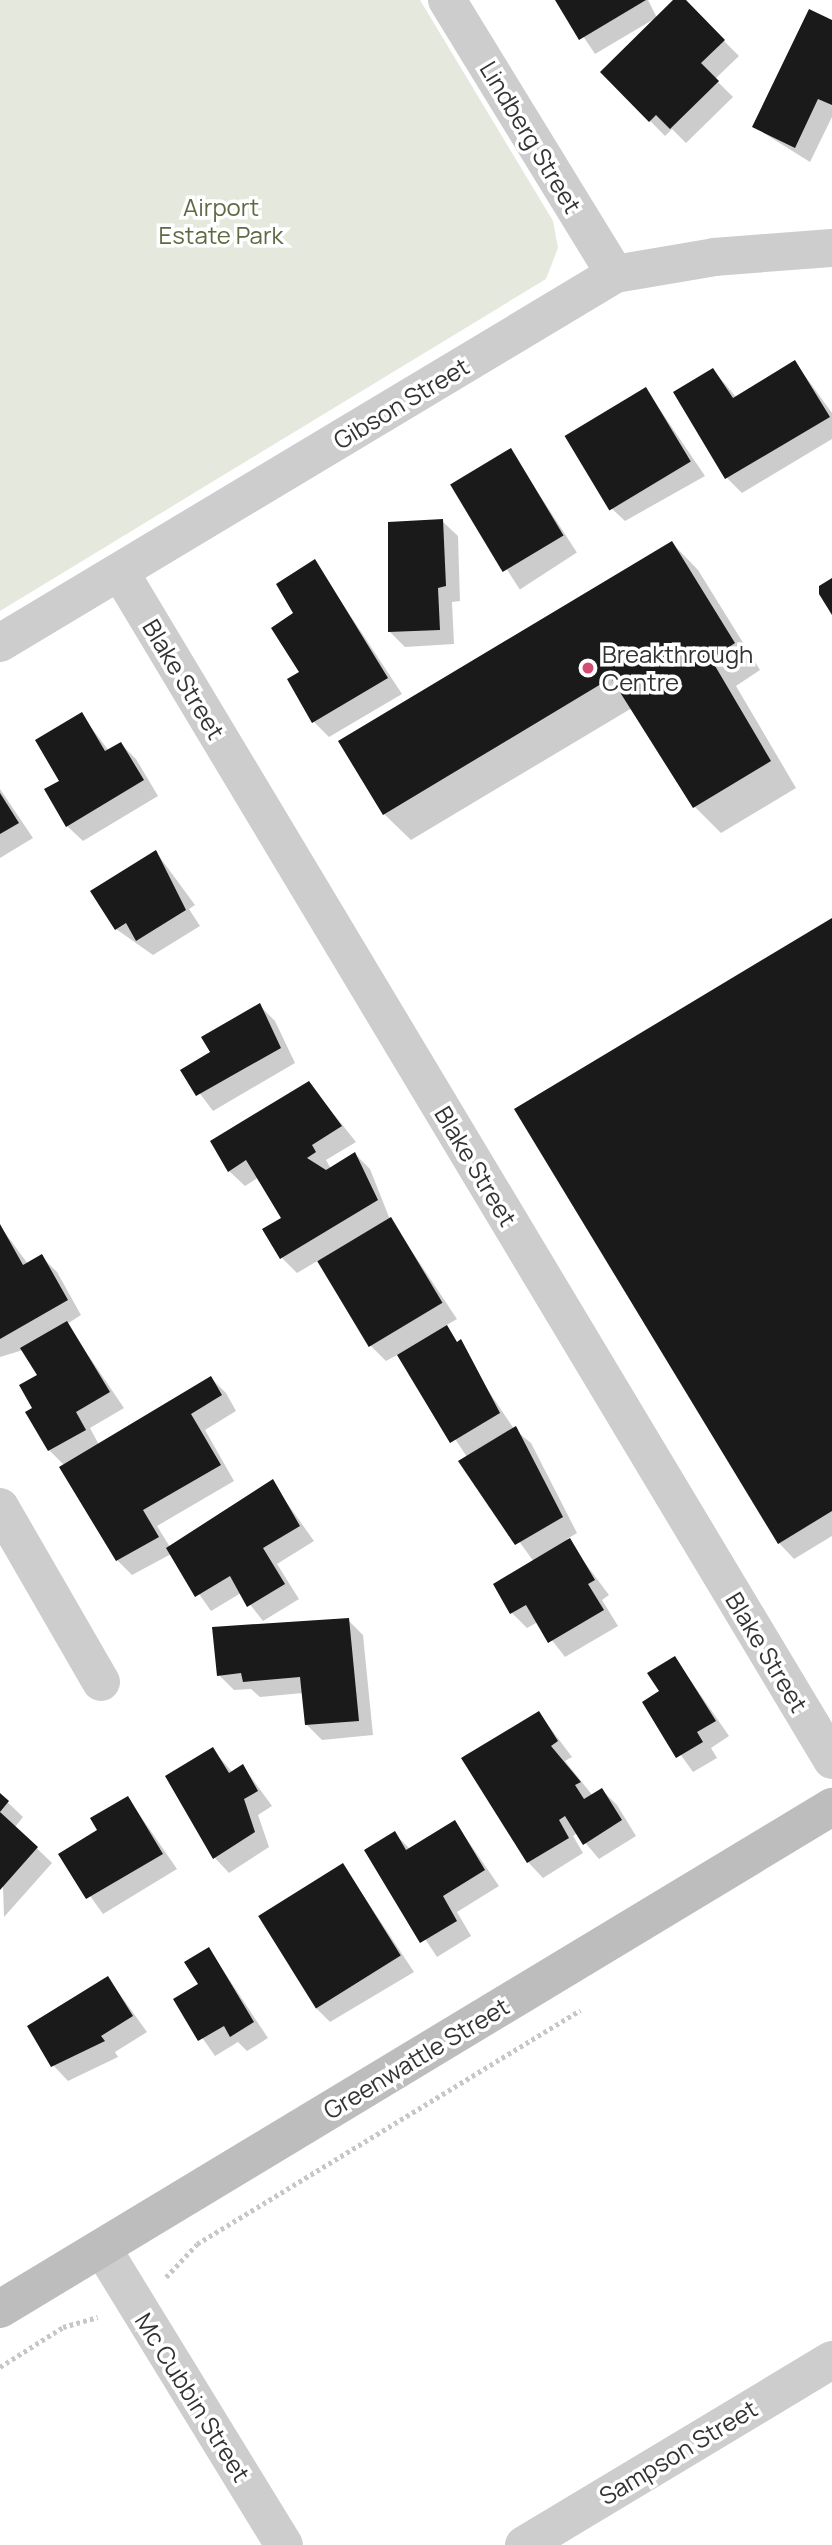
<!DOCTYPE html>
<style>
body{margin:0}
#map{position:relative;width:832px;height:2545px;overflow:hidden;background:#fff;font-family:Manrope,sans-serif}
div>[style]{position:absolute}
.green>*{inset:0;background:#e5e8dd}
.shadow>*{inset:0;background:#0003;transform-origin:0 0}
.building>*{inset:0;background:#1a1a1a;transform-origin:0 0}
.path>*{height:4.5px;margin-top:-2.25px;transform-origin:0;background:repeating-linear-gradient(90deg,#c7c7c7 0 3.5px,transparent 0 7px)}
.street>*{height:38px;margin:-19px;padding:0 19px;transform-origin:19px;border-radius:19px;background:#cdcdcd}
.secondary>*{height:38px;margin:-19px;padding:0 19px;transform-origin:19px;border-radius:19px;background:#bdbdbd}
.dots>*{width:19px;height:19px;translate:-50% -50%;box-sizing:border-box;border:4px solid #fff;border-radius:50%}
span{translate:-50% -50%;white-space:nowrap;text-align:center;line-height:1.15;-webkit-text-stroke:7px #fff;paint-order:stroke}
.street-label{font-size:24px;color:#333}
.park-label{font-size:24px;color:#5f6a44}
.poi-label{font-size:24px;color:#333}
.left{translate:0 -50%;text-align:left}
</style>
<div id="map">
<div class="green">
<div style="clip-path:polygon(0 0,420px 0,553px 221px,558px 248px,546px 279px,0 611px)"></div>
</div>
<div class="shadow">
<div style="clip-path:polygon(559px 0,648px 0,657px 18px,683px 0,739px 56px,715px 79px,733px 97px,686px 143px,672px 129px,665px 136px,602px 72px,654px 19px,595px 54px)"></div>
<div style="clip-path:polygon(832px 22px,832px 117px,810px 162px,754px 127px)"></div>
<div style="clip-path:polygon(795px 362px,832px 413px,832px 439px,742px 493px,727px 478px,713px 370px,737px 398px)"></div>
<div style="clip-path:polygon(646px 389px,705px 476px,625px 521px,609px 506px)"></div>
<div style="left:511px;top:451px;width:121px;height:68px;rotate:57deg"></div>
<div style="clip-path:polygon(442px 521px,458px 536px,460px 601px,452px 602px,454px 644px,405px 647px,390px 632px)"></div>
<div style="clip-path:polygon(672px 543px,698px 570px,760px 670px,736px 686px,796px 788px,721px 833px,694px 806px,632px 708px,411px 840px,384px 814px)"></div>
<div style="clip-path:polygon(315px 562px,402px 694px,329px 737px,314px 722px,295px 614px)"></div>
<div style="clip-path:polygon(81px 714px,109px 751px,121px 744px,136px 759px,158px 796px,83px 841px,67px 826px,61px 781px)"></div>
<div style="clip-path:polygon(0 789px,33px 838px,0 858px)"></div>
<div style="clip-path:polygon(156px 852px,195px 905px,189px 909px,200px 926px,153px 955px,116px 929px)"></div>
<div style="clip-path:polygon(832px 920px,832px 1536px,794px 1559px,779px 1543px)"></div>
<div style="clip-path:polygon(260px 1006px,275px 1021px,295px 1063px,213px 1111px,183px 1071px,213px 1052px)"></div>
<div style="clip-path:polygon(309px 1083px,356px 1142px,326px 1160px,331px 1169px,355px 1154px,370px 1169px,389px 1217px,457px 1319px,445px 1326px,514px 1429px,531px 1443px,577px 1533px,567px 1539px,609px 1595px,602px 1600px,618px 1626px,565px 1657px,538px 1622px,527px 1628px,512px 1613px,534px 1562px,461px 1461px,467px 1457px,399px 1354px,386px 1361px,371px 1346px,319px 1260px,297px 1273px,282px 1258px,265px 1230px,284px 1218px,259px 1177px,245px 1186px,229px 1171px)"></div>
<div style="clip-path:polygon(0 1226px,28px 1264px,41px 1256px,57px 1272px,81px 1315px,67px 1324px,124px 1408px,90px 1428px,99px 1445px,211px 1378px,226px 1393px,236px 1411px,205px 1430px,234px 1481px,157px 1526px,170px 1547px,272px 1482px,314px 1541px,277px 1564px,299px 1599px,263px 1621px,241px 1593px,211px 1611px,171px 1554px,132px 1575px,117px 1560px,65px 1466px,49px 1450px,35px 1409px,39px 1375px,23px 1350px,0 1357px)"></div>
<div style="clip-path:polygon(348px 1620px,363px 1635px,373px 1735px,322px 1740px,306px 1724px,303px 1693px,260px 1697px,251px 1689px,234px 1690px,219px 1675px)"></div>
<div style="clip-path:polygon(675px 1658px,729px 1736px,711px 1748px,717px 1758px,693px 1772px,644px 1703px,661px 1692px)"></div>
<div style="clip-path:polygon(539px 1713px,572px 1757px,565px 1761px,593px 1796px,602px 1790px,617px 1805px,636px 1836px,599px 1859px,577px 1833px,573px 1836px,583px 1853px,543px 1878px,528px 1862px)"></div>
<div style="clip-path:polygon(213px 1750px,233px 1773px,243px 1766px,272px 1806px,258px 1815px,269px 1847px,229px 1873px,214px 1857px)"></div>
<div style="clip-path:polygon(0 1795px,23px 1817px,15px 1827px,52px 1863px,4px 1917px)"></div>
<div style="clip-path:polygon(128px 1798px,177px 1869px,103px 1914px,61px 1855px,99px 1831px)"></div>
<div style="clip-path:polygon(455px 1822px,499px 1886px,457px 1912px,471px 1936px,437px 1957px,367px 1851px,395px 1834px,410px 1849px)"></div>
<div style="clip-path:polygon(343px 1865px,414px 1972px,330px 2022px,315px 2007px)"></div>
<div style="clip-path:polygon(209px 1949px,268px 2038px,247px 2051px,238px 2042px,215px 2056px,176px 2000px,200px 1985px)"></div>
<div style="clip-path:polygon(108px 1978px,147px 2032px,115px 2052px,118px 2057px,68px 2081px,53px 2065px)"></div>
</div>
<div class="building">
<div style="clip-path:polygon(555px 0,646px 0,579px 40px)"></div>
<div style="clip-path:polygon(673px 0,686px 0,725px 40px,701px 63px,719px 81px,670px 129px,656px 115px,649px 122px,600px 72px)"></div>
<div style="clip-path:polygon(809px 9px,832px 20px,832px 105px,818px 99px,795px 148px,752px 127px)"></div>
<div style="clip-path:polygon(795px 360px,830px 417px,725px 479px,673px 392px,713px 368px,733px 398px)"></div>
<div style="left:646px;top:387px;width:87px;height:95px;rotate:59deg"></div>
<div style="left:511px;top:448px;width:102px;height:71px;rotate:59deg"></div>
<div style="clip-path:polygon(443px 519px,446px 586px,438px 588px,440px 630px,388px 632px,388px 522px)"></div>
<div style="clip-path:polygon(672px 541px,735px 643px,711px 659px,771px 761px,693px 808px,611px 678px,383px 815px,338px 741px)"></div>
<div style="clip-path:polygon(315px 559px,388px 678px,312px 723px,287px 679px,299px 672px,271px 628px,293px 613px,276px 584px)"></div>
<div style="clip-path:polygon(832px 578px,832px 615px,819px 594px,819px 586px)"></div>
<div style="clip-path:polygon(82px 712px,105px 751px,121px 742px,144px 780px,66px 827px,44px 789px,59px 781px,35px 740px)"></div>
<div style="clip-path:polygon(0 793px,19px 823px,0 834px)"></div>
<div style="clip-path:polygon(156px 850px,186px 910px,136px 941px,126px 923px,115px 930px,90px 891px)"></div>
<div style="clip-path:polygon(832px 918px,832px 1511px,778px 1544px,514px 1109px)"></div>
<div style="clip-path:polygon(260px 1003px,281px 1048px,196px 1096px,180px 1070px,210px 1052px,201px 1037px)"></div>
<div style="clip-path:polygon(309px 1081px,342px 1126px,312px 1145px,316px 1152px,307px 1158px,326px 1170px,355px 1152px,378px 1200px,280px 1259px,262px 1229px,281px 1218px,246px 1160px,228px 1172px,210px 1141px)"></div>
<div style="left:391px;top:1217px;width:100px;height:86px;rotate:59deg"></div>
<div style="clip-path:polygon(0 1224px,23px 1265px,42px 1254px,68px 1300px,0 1339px)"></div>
<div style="clip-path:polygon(67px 1321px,110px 1392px,76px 1412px,86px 1430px,48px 1451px,25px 1412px,32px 1408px,19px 1385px,37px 1375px,20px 1348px)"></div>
<div style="clip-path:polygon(447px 1325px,457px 1342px,461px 1339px,500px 1413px,450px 1443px,397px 1355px)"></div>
<div style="clip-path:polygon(211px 1376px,222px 1395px,191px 1414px,221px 1465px,143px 1510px,159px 1537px,116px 1561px,59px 1467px)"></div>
<div style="clip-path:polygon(516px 1426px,563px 1517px,515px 1545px,458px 1461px)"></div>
<div style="clip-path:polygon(273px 1479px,300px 1526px,263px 1548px,285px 1584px,247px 1607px,230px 1576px,195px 1597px,166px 1548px)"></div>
<div style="clip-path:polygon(570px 1538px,595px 1580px,588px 1584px,604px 1610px,548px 1643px,526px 1605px,510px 1614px,493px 1584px)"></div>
<div style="clip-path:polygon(349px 1618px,359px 1721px,305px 1725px,300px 1677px,243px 1682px,241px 1673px,217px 1676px,212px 1627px)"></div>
<div style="clip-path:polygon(675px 1656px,716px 1721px,697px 1732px,703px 1742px,676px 1758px,642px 1702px,659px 1691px,647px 1673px)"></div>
<div style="clip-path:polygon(539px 1711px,558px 1741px,551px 1746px,581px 1782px,575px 1785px,584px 1799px,602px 1788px,622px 1820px,583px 1845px,565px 1816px,559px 1820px,569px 1838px,527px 1863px,461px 1758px)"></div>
<div style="clip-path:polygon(213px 1747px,229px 1773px,243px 1764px,258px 1791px,244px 1799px,255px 1832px,213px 1859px,165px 1776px)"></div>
<div style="clip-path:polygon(0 1793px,9px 1801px,0 1812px,38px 1847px,0 1890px)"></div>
<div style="clip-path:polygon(128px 1796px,163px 1854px,86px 1899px,58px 1854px,97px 1830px,90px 1818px)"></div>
<div style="clip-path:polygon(455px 1820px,485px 1870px,443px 1896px,457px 1921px,420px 1943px,364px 1850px,395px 1831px,406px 1850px)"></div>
<div style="left:343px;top:1863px;width:109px;height:100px;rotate:58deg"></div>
<div style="clip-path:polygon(209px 1947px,254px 2022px,230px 2037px,224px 2026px,198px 2041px,173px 1999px,198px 1984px,184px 1962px)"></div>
<div style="clip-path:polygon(108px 1976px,133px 2016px,101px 2036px,105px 2041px,51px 2067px,27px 2026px)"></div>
</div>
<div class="path">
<div style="left:166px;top:2277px;width:45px;rotate:-46.8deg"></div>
<div style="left:197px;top:2244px;width:449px;rotate:-31.4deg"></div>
<div style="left:0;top:2367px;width:75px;rotate:-32.4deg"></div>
<div style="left:63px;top:2327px;width:36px;rotate:-16deg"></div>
</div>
<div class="street">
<div style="left:447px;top:0;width:321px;rotate:58.5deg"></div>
<div style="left:120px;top:572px;width:1385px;rotate:59.06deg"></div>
<div style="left:0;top:643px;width:717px;rotate:-30.96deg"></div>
<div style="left:615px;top:274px;width:100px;rotate:-9.7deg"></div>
<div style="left:714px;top:257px;width:118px;rotate:-4.4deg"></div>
<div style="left:0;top:1507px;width:202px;rotate:60deg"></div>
<div style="left:102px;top:2248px;width:348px;rotate:58.5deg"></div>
<div style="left:524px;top:2545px;width:359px;rotate:-31deg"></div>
</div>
<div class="secondary">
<div style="left:0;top:2309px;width:972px;rotate:-31.11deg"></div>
</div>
<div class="dots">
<div style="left:588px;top:668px;background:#d34c74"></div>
</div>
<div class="street-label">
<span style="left:531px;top:137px;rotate:59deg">Lindberg Street</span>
<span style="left:401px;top:403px;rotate:-31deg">Gibson Street</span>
<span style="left:184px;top:679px;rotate:59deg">Blake Street</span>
<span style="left:476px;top:1166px;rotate:59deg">Blake Street</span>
<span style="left:767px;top:1652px;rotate:59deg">Blake Street</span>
<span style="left:416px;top:2058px;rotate:-31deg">Greenwattle Street</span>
<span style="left:193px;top:2397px;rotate:58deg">Mc Cubbin Street</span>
<span style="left:678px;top:2452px;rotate:-31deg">Sampson Street</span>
</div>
<div class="park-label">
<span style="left:221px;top:221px">Airport<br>Estate Park</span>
</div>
<div class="poi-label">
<span class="left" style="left:602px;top:668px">Breakthrough<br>Centre</span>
</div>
</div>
